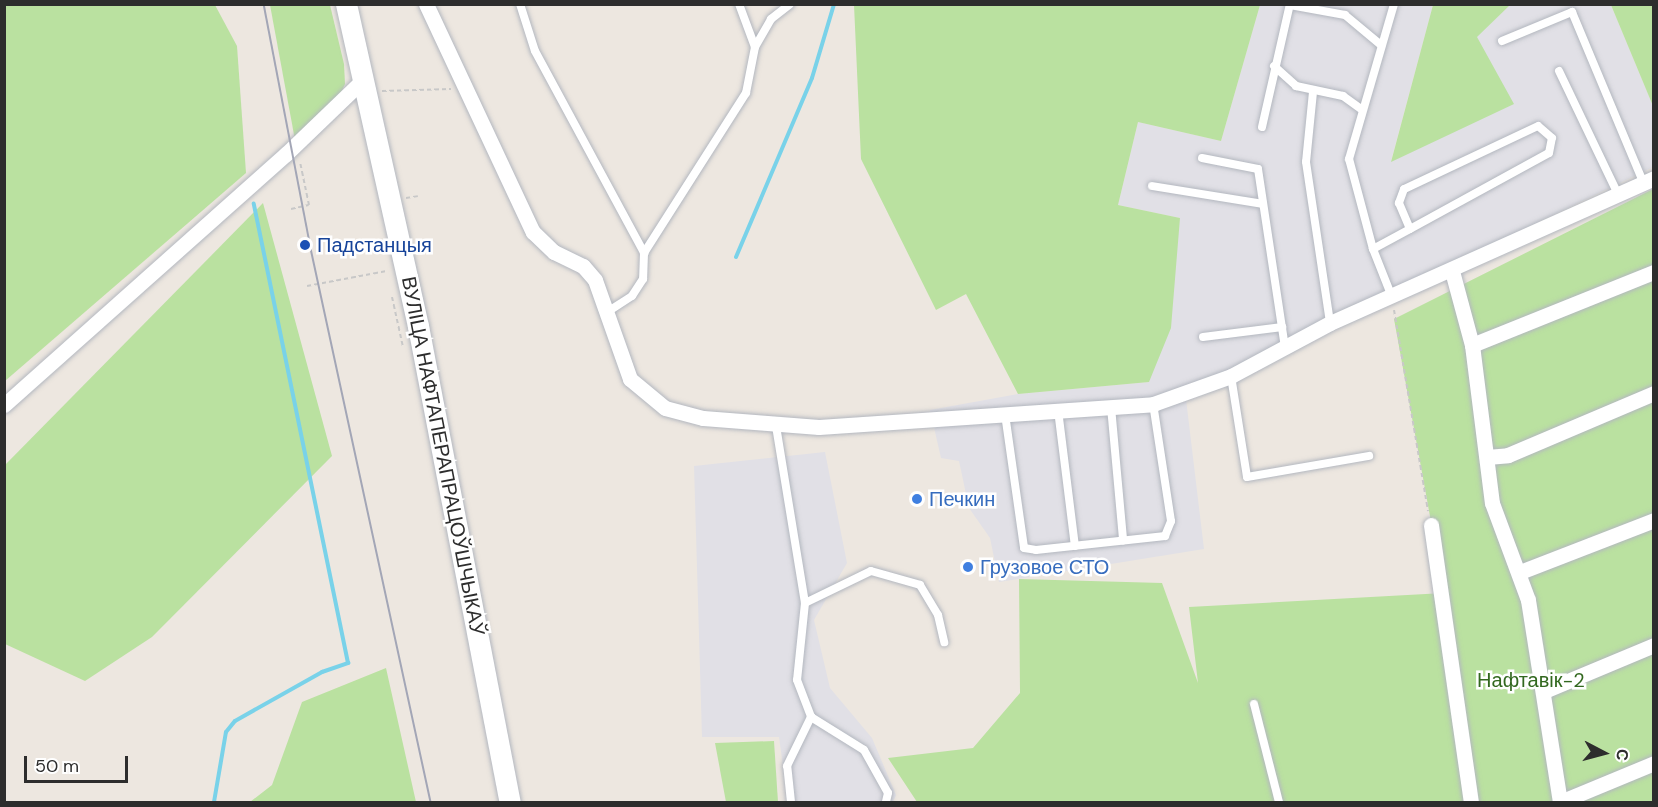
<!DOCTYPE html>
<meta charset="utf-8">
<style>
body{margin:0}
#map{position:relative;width:1658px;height:807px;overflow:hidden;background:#ede7e0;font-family:"DM Sans",sans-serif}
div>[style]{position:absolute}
.industrial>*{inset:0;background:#e1e0e6}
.green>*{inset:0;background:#bae1a0}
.stream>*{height:4px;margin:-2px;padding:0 2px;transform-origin:2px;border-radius:2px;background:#79d2e9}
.path>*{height:2px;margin-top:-1px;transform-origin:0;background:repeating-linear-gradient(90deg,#c8c8c8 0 4.5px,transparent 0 7.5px)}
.roads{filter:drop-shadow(0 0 2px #b3b7bf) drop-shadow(0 0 2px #b3b7bf)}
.lane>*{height:8px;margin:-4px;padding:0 4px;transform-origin:4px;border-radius:4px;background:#fff}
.street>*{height:15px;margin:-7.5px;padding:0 7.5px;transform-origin:7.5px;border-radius:7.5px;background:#fff}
.secondary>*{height:21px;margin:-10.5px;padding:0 10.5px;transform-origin:10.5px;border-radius:10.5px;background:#fff}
.tram>*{height:1.5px;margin:-0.75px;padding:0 0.75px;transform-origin:0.75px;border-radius:0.75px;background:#a3a6b6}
.dots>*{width:16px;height:16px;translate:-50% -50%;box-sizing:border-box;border:3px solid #fff;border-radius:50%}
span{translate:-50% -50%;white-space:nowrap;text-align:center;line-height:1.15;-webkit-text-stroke:5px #fff;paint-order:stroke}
.transit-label{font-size:20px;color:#164399}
.left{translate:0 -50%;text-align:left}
.street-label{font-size:20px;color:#2d2d2d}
.shop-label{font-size:20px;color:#366cbe}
.park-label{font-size:20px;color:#32681f}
.frame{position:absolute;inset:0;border:6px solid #2d2d2d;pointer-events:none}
.north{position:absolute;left:1574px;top:723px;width:60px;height:60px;-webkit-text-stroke:4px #fff;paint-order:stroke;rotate:96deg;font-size:16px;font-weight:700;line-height:24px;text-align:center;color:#2d2d2d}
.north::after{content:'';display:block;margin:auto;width:21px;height:27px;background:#2d2d2d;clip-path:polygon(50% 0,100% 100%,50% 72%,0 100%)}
.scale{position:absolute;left:24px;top:756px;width:104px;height:27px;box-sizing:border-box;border:3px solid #2d2d2d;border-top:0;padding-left:8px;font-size:18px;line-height:21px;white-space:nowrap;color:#2d2d2d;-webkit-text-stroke:4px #fff;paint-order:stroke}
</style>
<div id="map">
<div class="industrial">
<div style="clip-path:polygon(1260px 5px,1433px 5px,1391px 161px,1477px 36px,1510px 5px,1611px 5px,1653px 106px,1653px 167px,1403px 287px,1256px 372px,1186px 399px,1204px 549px,999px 582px,990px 538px,969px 508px,959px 461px,941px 458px,930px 410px,1018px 394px,1149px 382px,1180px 218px,1118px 205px,1138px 122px,1221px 141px)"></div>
<div style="clip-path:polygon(825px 452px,847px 563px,814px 620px,830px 688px,872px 738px,896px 795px,893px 802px,788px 802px,779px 737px,702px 737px,694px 466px)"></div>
</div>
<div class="green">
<div style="clip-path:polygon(5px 4px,215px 5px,237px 46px,246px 173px,5px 381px)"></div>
<div style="clip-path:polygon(270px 5px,330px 5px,344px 64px,345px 84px,339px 97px,295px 140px)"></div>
<div style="clip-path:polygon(854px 5px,1260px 5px,1221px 141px,1138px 122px,1118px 205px,1180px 218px,1171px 328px,1149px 382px,1018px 394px,966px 294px,936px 310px,861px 159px)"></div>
<div style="clip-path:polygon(1433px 5px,1510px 5px,1477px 37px,1514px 104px,1391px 162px)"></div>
<div style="clip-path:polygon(1611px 5px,1653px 5px,1653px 106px)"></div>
<div style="clip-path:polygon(1653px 189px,1653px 802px,917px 802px,888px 758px,973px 748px,1020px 693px,1019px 579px,1162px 583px,1198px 683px,1189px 607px,1444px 593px,1394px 319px)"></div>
<div style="clip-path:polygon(263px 203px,332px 456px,152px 637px,85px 681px,5px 644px,5px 465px)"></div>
<div style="clip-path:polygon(386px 668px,416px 802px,250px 802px,272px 785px,302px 702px)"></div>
<div style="clip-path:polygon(774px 741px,778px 802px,726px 802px,715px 743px)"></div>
</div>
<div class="stream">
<div style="left:736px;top:257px;width:194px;rotate:-67deg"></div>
<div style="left:812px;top:78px;width:77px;rotate:-73.4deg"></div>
<div style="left:214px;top:802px;width:71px;rotate:-80.3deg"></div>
<div style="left:226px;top:732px;width:14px;rotate:-51deg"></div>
<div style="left:235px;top:721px;width:100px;rotate:-29.4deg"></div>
<div style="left:322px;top:672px;width:28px;rotate:-19deg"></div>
<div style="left:348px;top:663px;width:469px;rotate:-101.6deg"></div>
</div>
<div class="path">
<div style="left:382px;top:91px;width:69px;rotate:-1.7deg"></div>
<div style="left:406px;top:198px;width:12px;rotate:-9deg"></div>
<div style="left:291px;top:209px;width:18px;rotate:-13deg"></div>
<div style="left:309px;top:205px;width:44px;rotate:-101.8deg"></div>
<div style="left:307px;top:286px;width:81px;rotate:-10.6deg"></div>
<div style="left:392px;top:297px;width:51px;rotate:77.6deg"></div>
<div style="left:1394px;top:310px;width:204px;rotate:80.4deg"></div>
</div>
<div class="roads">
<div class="lane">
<div style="left:520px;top:4px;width:49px;rotate:72.3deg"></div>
<div style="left:535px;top:51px;width:230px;rotate:61.6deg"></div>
<div style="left:644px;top:253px;width:26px;rotate:92deg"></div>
<div style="left:643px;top:279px;width:20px;rotate:123deg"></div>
<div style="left:632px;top:296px;width:27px;rotate:147deg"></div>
<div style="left:1290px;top:5px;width:56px;rotate:10.3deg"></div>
<div style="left:1345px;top:15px;width:47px;rotate:39.8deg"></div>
<div style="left:1502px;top:41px;width:76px;rotate:-22.5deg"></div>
<div style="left:1572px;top:12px;width:184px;rotate:67.3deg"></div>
<div style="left:755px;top:47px;width:32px;rotate:-60deg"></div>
<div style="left:771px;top:19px;width:24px;rotate:-38deg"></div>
<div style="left:1274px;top:66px;width:30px;rotate:42deg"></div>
<div style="left:1296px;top:86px;width:48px;rotate:12deg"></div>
<div style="left:1343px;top:96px;width:24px;rotate:36deg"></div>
<div style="left:1559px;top:71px;width:136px;rotate:64.4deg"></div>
<div style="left:1313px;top:92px;width:70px;rotate:95.7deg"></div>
<div style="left:1306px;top:162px;width:163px;rotate:81.5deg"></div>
<div style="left:1262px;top:127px;width:126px;rotate:-77.2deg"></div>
<div style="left:1202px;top:158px;width:57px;rotate:11.1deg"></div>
<div style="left:1258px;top:169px;width:180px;rotate:81.4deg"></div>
<div style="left:1152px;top:186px;width:112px;rotate:9.2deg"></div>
<div style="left:1373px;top:249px;width:42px;rotate:-28.4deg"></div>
<div style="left:1410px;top:229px;width:158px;rotate:-28.7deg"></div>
<div style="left:1549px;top:153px;width:15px;rotate:-79deg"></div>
<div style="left:1552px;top:138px;width:18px;rotate:-139deg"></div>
<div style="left:1538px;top:126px;width:148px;rotate:154.8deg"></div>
<div style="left:1404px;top:189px;width:15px;rotate:110deg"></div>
<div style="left:1399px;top:203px;width:28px;rotate:67deg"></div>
<div style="left:644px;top:253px;width:190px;rotate:-57.5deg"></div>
<div style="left:746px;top:93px;width:47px;rotate:-78.9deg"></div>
<div style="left:755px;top:47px;width:46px;rotate:-110.4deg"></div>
<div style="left:1392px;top:297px;width:52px;rotate:-111.6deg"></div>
<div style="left:1373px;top:249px;width:93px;rotate:-104.9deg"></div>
<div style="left:1349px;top:159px;width:161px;rotate:-73.8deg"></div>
<div style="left:1203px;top:337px;width:80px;rotate:-7.2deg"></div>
<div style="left:1231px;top:376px;width:102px;rotate:81deg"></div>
<div style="left:1247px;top:477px;width:124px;rotate:-9.8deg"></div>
<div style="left:1111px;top:407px;width:134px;rotate:84.8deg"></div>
<div style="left:1058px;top:410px;width:137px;rotate:82.9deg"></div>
<div style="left:1005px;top:414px;width:135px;rotate:81.9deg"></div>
<div style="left:1024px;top:548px;width:12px;rotate:9deg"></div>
<div style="left:1036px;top:550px;width:130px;rotate:-6.2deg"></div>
<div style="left:1165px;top:536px;width:16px;rotate:-68deg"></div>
<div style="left:1171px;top:521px;width:118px;rotate:-98.7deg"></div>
<div style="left:776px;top:426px;width:179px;rotate:80.7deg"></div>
<div style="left:805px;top:603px;width:77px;rotate:95.9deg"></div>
<div style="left:797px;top:680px;width:40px;rotate:69deg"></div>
<div style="left:811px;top:717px;width:62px;rotate:31.9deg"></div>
<div style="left:864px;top:750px;width:49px;rotate:60.8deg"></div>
<div style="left:888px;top:793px;width:9px;rotate:103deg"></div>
<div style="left:805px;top:603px;width:73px;rotate:-25.9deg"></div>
<div style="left:871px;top:571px;width:51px;rotate:15.9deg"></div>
<div style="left:920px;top:585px;width:35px;rotate:59deg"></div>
<div style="left:938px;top:615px;width:28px;rotate:77deg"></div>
<div style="left:1254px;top:704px;width:101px;rotate:75.7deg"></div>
<div style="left:791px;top:802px;width:36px;rotate:-96deg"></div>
<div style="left:787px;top:766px;width:55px;rotate:-63.9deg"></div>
</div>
<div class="street">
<div style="left:426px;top:4px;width:252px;rotate:64.9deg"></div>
<div style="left:533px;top:232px;width:29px;rotate:44deg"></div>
<div style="left:554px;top:252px;width:32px;rotate:26deg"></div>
<div style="left:583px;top:266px;width:18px;rotate:49deg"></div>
<div style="left:595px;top:280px;width:105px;rotate:70.5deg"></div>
<div style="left:630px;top:379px;width:45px;rotate:39.6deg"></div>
<div style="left:665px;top:408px;width:39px;rotate:15deg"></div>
<div style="left:703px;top:418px;width:116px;rotate:4.4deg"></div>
<div style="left:819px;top:427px;width:335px;rotate:-3.9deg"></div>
<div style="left:1153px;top:404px;width:83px;rotate:-19.7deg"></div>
<div style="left:1231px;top:376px;width:112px;rotate:-28.2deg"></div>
<div style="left:1330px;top:323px;width:355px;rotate:-24.1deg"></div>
<div style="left:1452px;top:271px;width:77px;rotate:74.9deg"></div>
<div style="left:1472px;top:345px;width:159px;rotate:82.8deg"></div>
<div style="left:1492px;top:503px;width:103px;rotate:69.6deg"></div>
<div style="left:1528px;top:600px;width:205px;rotate:81deg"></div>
<div style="left:1472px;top:345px;width:196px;rotate:-21.9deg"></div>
<div style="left:4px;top:405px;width:378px;rotate:-41.7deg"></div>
<div style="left:286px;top:154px;width:108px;rotate:-43.9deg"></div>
<div style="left:1487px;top:457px;width:21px;rotate:-5deg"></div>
<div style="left:1508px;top:455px;width:159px;rotate:-23deg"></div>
<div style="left:1431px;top:525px;width:280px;rotate:81.8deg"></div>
<div style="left:1520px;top:572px;width:144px;rotate:-21.2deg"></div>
<div style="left:1544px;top:691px;width:119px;rotate:-22.7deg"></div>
<div style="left:1560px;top:802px;width:102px;rotate:-22.5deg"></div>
</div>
<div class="secondary">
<div style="left:346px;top:4px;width:330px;rotate:77.4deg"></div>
<div style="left:418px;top:326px;width:485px;rotate:79.1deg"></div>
</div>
</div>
<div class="tram">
<div style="left:264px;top:4px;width:244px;rotate:79.1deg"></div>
<div style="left:310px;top:244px;width:571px;rotate:77.77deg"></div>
</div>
<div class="dots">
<div style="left:305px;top:245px;background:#1a4fb4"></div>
<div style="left:917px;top:499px;background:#3f7fe0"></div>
<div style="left:968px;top:567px;background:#3f7fe0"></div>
</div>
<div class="transit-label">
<span class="left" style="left:317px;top:245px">Падстанцыя</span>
</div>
<div class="street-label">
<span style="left:443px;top:456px;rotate:79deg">ВУЛІЦА НАФТАПЕРАПРАЦОЎШЧЫКАЎ</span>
</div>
<div class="shop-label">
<span class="left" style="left:929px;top:499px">Печкин</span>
<span class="left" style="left:980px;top:567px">Грузовое СТО</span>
</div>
<div class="park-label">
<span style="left:1531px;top:680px">Нафтавік-2</span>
</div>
<div class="frame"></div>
<div class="north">С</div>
<div class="scale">50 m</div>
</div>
